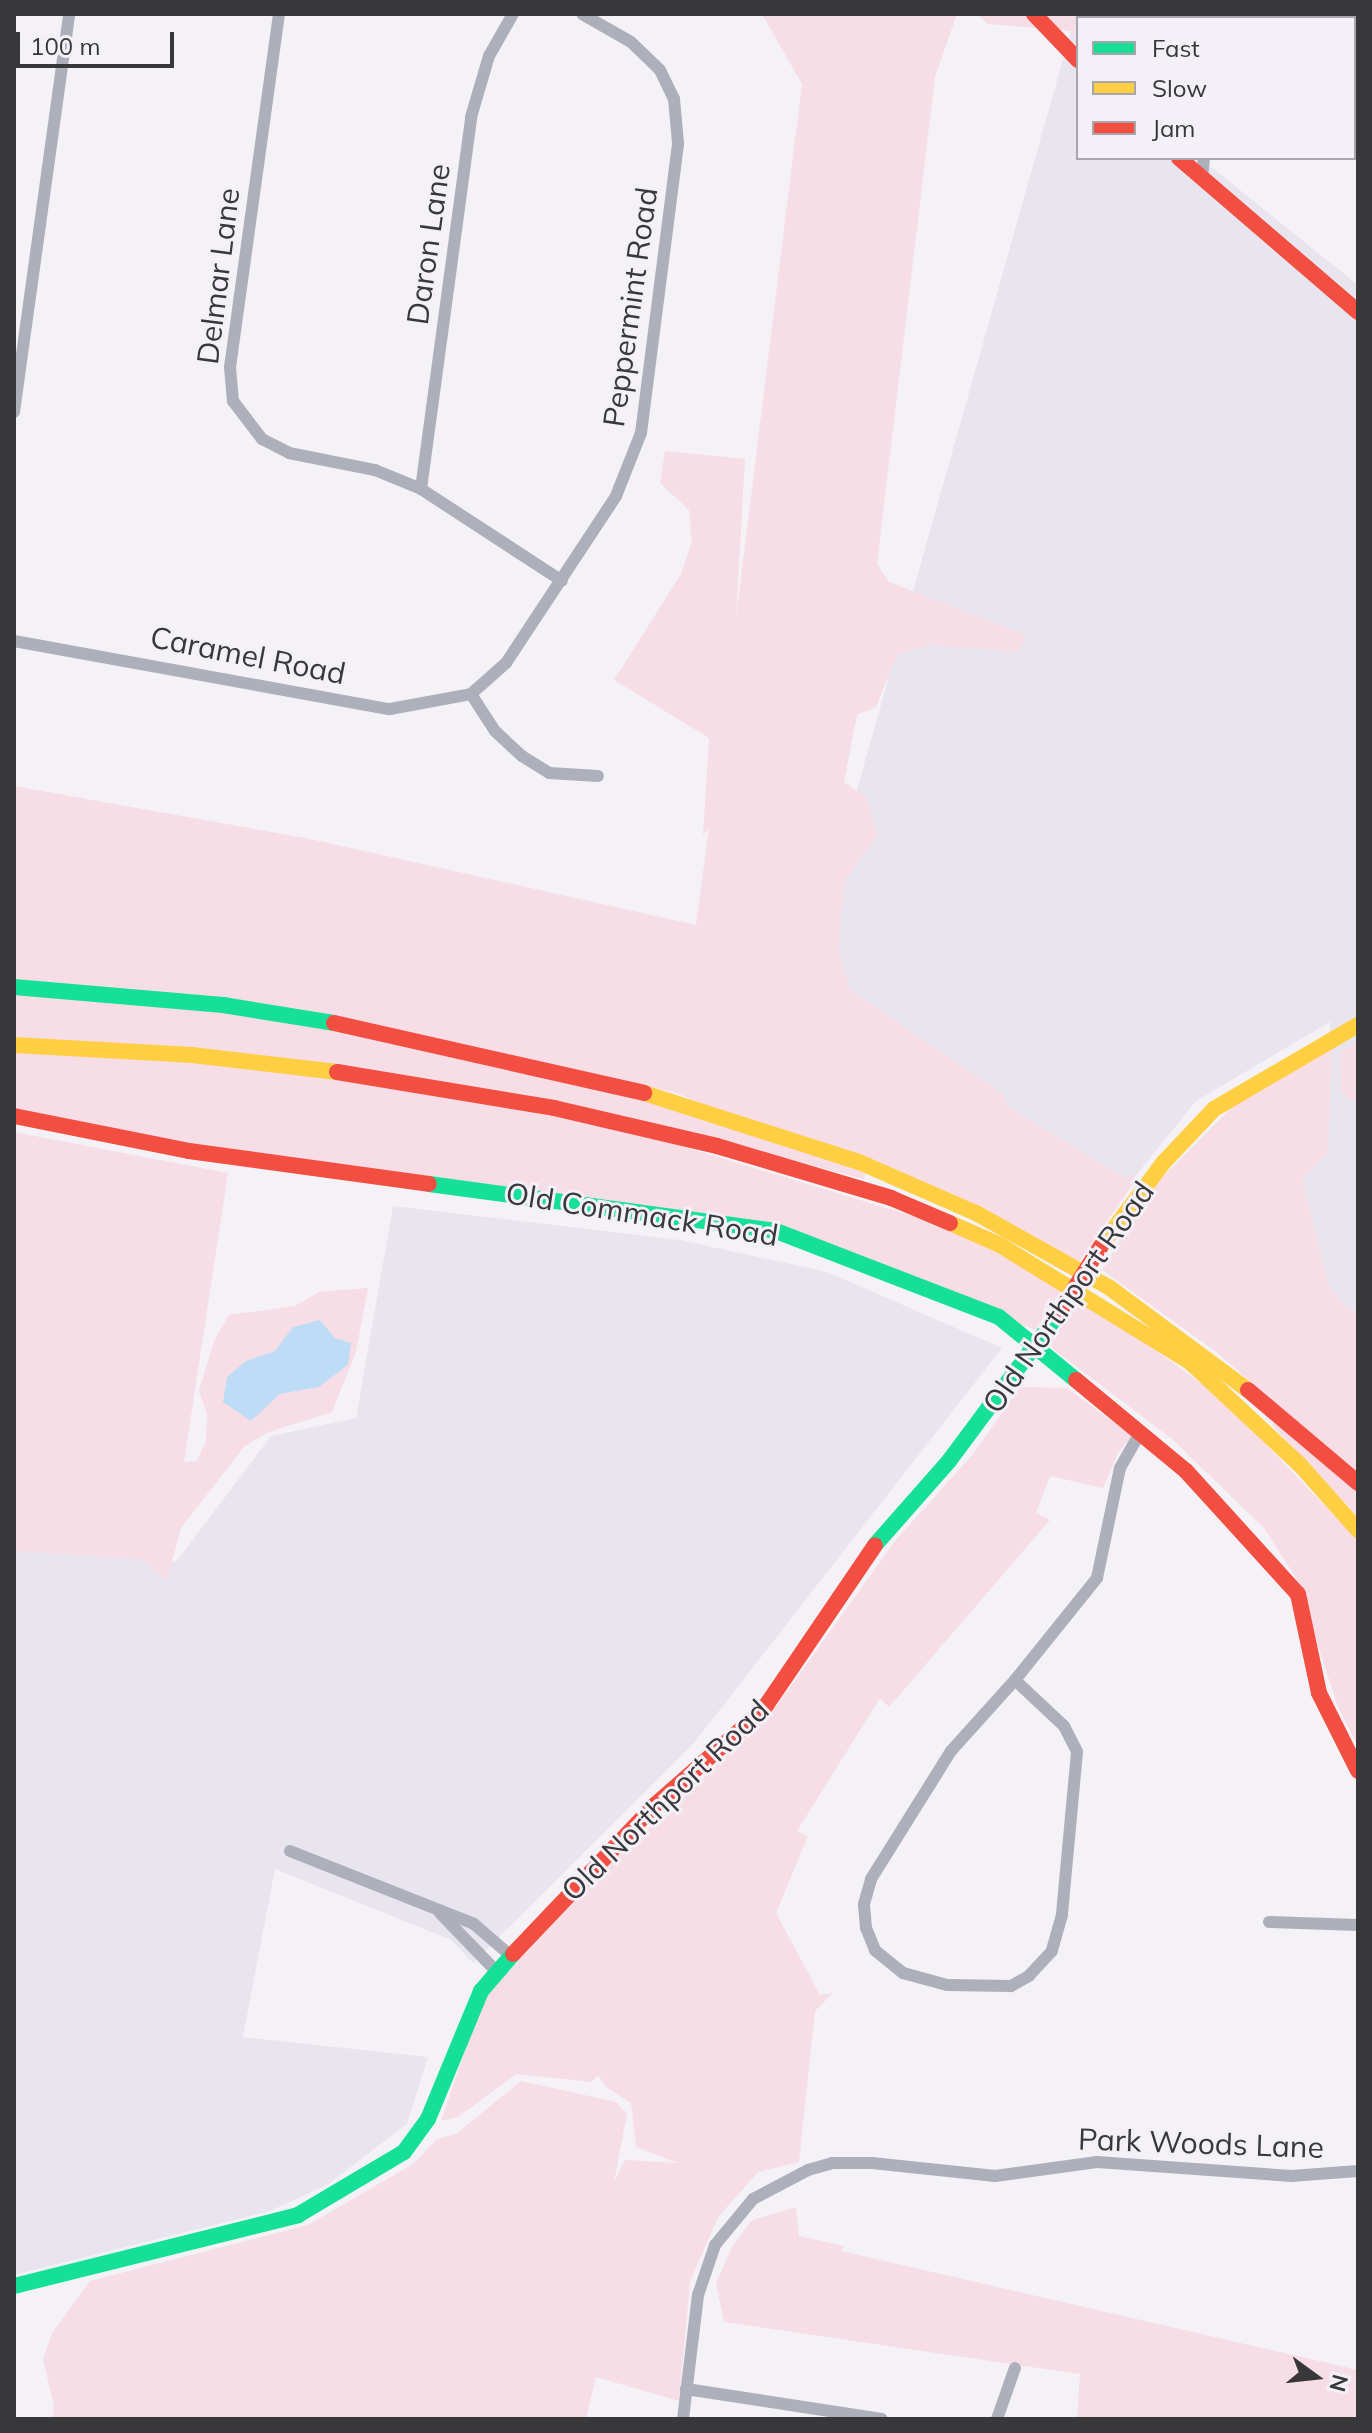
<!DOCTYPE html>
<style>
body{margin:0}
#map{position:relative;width:1372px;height:2433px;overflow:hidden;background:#f4f2f6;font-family:Mulish,sans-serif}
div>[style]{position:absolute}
.built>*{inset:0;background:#e9e5ee}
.green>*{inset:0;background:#f6dde6}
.water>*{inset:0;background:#bedcf5}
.street>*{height:12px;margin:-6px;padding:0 6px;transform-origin:6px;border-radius:6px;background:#adafba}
.fast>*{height:16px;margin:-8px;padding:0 8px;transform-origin:8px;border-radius:8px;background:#16e098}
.slow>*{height:16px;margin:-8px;padding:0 8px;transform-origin:8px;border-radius:8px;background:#ffcf43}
.jam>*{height:16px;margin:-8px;padding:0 8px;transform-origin:8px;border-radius:8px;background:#f24e42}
.jam-bridge>*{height:16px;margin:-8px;padding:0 8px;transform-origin:8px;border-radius:8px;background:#f24e42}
span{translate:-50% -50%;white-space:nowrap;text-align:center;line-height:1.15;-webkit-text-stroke:6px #f3f0f8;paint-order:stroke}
.street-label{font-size:30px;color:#38373a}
.frame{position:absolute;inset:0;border:16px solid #38373a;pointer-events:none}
.legend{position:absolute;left:1076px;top:16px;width:280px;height:144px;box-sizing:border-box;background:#f3f0f8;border:2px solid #a8a6ac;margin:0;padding:10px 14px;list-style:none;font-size:24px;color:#38373a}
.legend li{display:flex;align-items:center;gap:16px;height:40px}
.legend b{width:40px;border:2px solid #a8a6ac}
.north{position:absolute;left:1276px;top:2337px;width:80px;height:80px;-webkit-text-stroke:6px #f3f0f8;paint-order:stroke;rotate:105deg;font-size:22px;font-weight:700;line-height:32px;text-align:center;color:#38373a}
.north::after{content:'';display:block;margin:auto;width:28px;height:36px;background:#38373a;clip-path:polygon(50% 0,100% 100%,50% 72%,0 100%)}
.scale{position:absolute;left:16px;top:32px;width:158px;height:36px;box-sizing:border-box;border:4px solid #38373a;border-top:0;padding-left:10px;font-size:24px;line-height:28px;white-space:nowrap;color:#38373a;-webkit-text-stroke:6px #f3f0f8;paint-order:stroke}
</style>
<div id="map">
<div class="built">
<div style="clip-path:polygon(1071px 31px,1078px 39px,1078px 158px,1200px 158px,1358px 285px,1358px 1312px,1349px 1310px,1329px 1286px,1302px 1178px,1331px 1067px,1330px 1022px,1196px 1101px,1125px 1189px,785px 1045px)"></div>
<div style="clip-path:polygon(393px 1206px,680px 1240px,827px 1272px,1002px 1348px,694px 1743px,473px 1963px,451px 1940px,275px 1869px,243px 2037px,428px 2057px,407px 2124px,327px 2185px,270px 2211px,14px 2275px,14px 1543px,176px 1562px,271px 1436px,356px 1418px)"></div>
</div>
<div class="green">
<div style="clip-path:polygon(762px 14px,957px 14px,935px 77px,877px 564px,889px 582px,1026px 635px,1019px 652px,929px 645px,897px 655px,876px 707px,857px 715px,844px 782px,866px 797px,878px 835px,845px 880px,838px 948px,850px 990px,1003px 1094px,1007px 1106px,1126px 1179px,1132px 1174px,1137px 1178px,1079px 1262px,674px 1092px,14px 980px,14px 786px,310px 839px,696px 925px,709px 828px,703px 835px,709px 738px,614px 680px,681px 574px,692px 542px,689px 510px,660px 483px,665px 451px,745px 459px,736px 618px,802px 84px)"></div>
<div style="clip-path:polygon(977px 14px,1216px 14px,1078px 18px,1078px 39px,1071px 31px,988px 24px)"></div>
<div style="clip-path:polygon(14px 994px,165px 1006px,372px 1036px,625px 1093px,865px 1171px,864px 1179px,621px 1115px,14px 1039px)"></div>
<div style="clip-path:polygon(1358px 1042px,1358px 1099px,1348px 1100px,1341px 1091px,1341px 1052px)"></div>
<div style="clip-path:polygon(1332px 1049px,1328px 1152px,1302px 1178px,1329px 1286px,1349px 1310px,1358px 1312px,1358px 1475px,1215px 1351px,1102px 1270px,1149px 1191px,1241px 1098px)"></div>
<div style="clip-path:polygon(14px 1051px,234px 1065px,454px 1096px,632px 1131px,949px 1227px,1064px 1286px,1035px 1330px,761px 1221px,211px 1149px,14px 1112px)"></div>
<div style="clip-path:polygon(evenodd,14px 1132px,228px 1173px,184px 1462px,197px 1461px,206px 1441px,207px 1414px,199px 1391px,214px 1341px,229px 1315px,295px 1306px,319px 1292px,368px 1288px,356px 1352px,332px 1412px,266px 1433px,244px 1447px,181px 1528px,167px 1581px,141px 1559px,14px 1551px,14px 1132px,275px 1351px,348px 1364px,319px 1387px,280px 1394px,246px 1361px,275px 1351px)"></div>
<div style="clip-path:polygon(1084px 1298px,1221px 1398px,1358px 1540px,1358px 1746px,1338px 1707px,1296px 1578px,1264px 1528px,1172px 1439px,1053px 1349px,1051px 1341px)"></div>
<div style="clip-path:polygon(1020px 1387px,1067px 1388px,1132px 1436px,1118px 1453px,1103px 1488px,1050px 1476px,1036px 1513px,1050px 1520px,889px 1707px,880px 1698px,797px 1831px,808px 1836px,776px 1913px,820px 1995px,833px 1993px,815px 2011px,799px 2162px,758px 2172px,718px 2217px,690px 2282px,679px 2401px,596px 2377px,586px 2419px,52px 2419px,54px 2406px,43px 2359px,52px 2333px,90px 2281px,308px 2225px,413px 2164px,437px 2139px,456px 2134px,521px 2081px,616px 2102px,627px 2114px,614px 2182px,625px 2160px,678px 2163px,636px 2147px,631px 2103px,606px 2087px,598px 2075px,592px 2082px,516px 2074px,458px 2117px,441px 2121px,483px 1999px,622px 1850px,662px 1818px,773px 1711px,895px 1541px,973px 1454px)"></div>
<div style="clip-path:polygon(1277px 1417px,1358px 1492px,1358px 1517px,1272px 1425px)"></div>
<div style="clip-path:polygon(796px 2207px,799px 2236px,844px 2246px,841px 2251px,1358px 2370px,1358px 2419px,1077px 2419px,1080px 2374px,724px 2322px,716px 2283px,732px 2247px,752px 2220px)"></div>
</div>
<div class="water">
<div style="clip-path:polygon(320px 1320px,335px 1338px,351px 1343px,348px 1365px,319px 1387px,280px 1394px,251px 1421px,223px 1402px,227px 1377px,246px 1361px,275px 1351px,293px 1327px)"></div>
</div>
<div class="street">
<div style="left:279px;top:14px;width:356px;rotate:97.9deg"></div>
<div style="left:230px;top:367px;width:34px;rotate:85deg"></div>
<div style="left:233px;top:401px;width:48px;rotate:52.7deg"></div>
<div style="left:262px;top:439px;width:30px;rotate:27deg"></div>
<div style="left:289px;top:453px;width:88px;rotate:11.2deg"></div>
<div style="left:375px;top:470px;width:50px;rotate:22.4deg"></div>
<div style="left:421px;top:489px;width:168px;rotate:33.1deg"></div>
<div style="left:1202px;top:177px;width:19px;rotate:-84deg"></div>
<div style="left:14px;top:412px;width:402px;rotate:-82.1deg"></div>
<div style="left:421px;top:489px;width:375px;rotate:-82.3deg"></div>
<div style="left:471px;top:117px;width:64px;rotate:-73.6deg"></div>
<div style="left:489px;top:56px;width:48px;rotate:-60.3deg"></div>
<div style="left:14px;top:641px;width:382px;rotate:10.3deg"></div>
<div style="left:390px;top:709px;width:82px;rotate:-10.5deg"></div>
<div style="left:471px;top:694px;width:47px;rotate:-41.5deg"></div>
<div style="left:506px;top:663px;width:200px;rotate:-56.6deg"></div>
<div style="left:616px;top:496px;width:68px;rotate:-68.4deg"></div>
<div style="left:641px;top:433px;width:292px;rotate:-82.7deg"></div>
<div style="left:678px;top:143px;width:44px;rotate:-95.2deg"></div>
<div style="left:674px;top:99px;width:32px;rotate:-116deg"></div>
<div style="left:660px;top:70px;width:40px;rotate:-136deg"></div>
<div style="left:631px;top:42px;width:56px;rotate:-150.3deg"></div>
<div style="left:471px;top:694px;width:44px;rotate:57deg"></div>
<div style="left:495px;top:731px;width:37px;rotate:43deg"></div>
<div style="left:522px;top:756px;width:32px;rotate:32deg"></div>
<div style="left:549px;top:773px;width:49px;rotate:3.5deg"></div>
<div style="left:1015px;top:1680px;width:67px;rotate:43.2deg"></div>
<div style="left:1064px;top:1726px;width:29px;rotate:63deg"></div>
<div style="left:1077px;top:1752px;width:164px;rotate:95.3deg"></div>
<div style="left:1062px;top:1915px;width:37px;rotate:106deg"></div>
<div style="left:1052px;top:1951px;width:34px;rotate:133deg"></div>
<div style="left:1029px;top:1976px;width:21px;rotate:151deg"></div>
<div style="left:1011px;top:1986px;width:64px;rotate:-179.1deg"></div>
<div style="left:947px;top:1985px;width:46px;rotate:-164.7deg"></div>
<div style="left:903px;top:1973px;width:36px;rotate:-141deg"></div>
<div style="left:875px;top:1950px;width:24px;rotate:-112deg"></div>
<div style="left:866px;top:1928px;width:24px;rotate:-95deg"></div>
<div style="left:864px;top:1904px;width:26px;rotate:-74deg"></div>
<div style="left:871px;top:1879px;width:151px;rotate:-58deg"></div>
<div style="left:951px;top:1751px;width:96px;rotate:-48deg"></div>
<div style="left:1015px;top:1680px;width:131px;rotate:-51.2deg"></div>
<div style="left:1097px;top:1578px;width:112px;rotate:-78.2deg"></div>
<div style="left:1120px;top:1468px;width:40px;rotate:-60.3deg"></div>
<div style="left:290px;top:1851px;width:198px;rotate:21.6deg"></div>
<div style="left:474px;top:1924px;width:49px;rotate:40.9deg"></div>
<div style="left:440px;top:1913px;width:81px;rotate:46deg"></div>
<div style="left:1269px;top:1922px;width:89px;rotate:1.9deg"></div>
<div style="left:686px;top:2389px;width:198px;rotate:8.7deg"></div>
<div style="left:683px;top:2419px;width:125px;rotate:-83.1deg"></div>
<div style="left:698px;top:2295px;width:53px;rotate:-71.2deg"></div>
<div style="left:715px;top:2245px;width:60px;rotate:-50.4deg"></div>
<div style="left:753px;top:2199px;width:62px;rotate:-27.8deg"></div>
<div style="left:808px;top:2170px;width:25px;rotate:-16deg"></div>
<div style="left:832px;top:2163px;width:40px"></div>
<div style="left:872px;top:2163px;width:124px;rotate:6deg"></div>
<div style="left:995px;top:2176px;width:103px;rotate:-7.8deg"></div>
<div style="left:1097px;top:2162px;width:195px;rotate:4.1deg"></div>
<div style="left:1291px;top:2176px;width:67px;rotate:-4.3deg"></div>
<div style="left:997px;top:2419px;width:54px;rotate:-70.6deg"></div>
</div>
<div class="fast">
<div style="left:14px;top:987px;width:210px;rotate:4.9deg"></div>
<div style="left:223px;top:1005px;width:112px;rotate:9.2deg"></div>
<div style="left:429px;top:1184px;width:350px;rotate:7.7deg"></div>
<div style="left:776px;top:1231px;width:239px;rotate:21.1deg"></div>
<div style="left:999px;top:1317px;width:99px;rotate:39.3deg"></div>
<div style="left:875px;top:1545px;width:112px;rotate:-48.6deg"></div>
<div style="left:949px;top:1461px;width:184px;rotate:-53.4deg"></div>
<div style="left:14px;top:2286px;width:293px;rotate:-14deg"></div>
<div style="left:298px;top:2215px;width:123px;rotate:-30.7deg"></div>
<div style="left:404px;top:2152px;width:41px;rotate:-54deg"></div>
<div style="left:428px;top:2119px;width:139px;rotate:-67.5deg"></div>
<div style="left:481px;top:1991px;width:49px;rotate:-49.1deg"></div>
</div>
<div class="slow">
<div style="left:14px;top:1045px;width:178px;rotate:3.2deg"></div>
<div style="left:192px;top:1055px;width:146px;rotate:6.7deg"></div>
<div style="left:644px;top:1093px;width:226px;rotate:17.8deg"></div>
<div style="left:859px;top:1162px;width:128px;rotate:23.6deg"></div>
<div style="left:976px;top:1213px;width:154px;rotate:29.2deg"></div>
<div style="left:1110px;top:1288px;width:172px;rotate:36.5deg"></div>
<div style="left:950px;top:1223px;width:55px;rotate:23.7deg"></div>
<div style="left:1000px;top:1245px;width:223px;rotate:31.6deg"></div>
<div style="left:1190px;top:1362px;width:152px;rotate:43.1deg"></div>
<div style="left:1301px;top:1466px;width:86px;rotate:48.3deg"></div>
<div style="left:1101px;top:1246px;width:104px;rotate:-53.2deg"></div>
<div style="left:1163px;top:1163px;width:74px;rotate:-46.6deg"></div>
<div style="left:1214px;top:1109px;width:167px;rotate:-30.3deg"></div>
</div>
<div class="jam">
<div style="left:1034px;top:14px;width:64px;rotate:46.3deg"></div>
<div style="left:1179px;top:158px;width:236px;rotate:40.7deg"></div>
<div style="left:334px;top:1023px;width:318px;rotate:12.7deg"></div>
<div style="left:337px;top:1072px;width:220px;rotate:9.4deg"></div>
<div style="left:554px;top:1108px;width:167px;rotate:13.1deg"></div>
<div style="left:717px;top:1146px;width:182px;rotate:16.6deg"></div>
<div style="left:891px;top:1198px;width:64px;rotate:23deg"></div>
<div style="left:14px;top:1116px;width:178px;rotate:11.3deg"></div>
<div style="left:189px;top:1151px;width:242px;rotate:7.8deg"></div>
<div style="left:1076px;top:1380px;width:143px;rotate:39.6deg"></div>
<div style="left:1186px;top:1471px;width:166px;rotate:47.7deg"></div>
<div style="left:1298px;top:1594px;width:101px;rotate:78deg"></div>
<div style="left:1319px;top:1693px;width:87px;rotate:63.4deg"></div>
<div style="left:1248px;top:1390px;width:144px;rotate:40.2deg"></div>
<div style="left:513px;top:1954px;width:206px;rotate:-46.4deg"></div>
<div style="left:655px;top:1805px;width:144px;rotate:-41.3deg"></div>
<div style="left:763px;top:1710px;width:199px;rotate:-55.8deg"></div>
</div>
<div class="jam-bridge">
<div style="left:1059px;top:1313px;width:79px;rotate:-57.9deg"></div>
</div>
<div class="street-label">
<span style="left:428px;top:244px;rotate:-82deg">Daron Lane</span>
<span style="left:218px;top:276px;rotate:-83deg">Delmar Lane</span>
<span style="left:630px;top:307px;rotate:-82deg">Peppermint Road</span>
<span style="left:248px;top:655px;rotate:11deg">Caramel Road</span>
<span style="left:642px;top:1214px;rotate:9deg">Old Commack Road</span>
<span style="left:1068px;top:1297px;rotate:-55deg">Old Northport Road</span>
<span style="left:665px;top:1800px;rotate:-44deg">Old Northport Road</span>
<span style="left:1201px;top:2143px;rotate:2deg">Park Woods Lane</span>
</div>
<div class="frame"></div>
<ul class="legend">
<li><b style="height:10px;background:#16e098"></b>Fast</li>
<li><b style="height:10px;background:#ffcf43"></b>Slow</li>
<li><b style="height:10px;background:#f24e42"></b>Jam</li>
</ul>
<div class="north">N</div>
<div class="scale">100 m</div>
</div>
